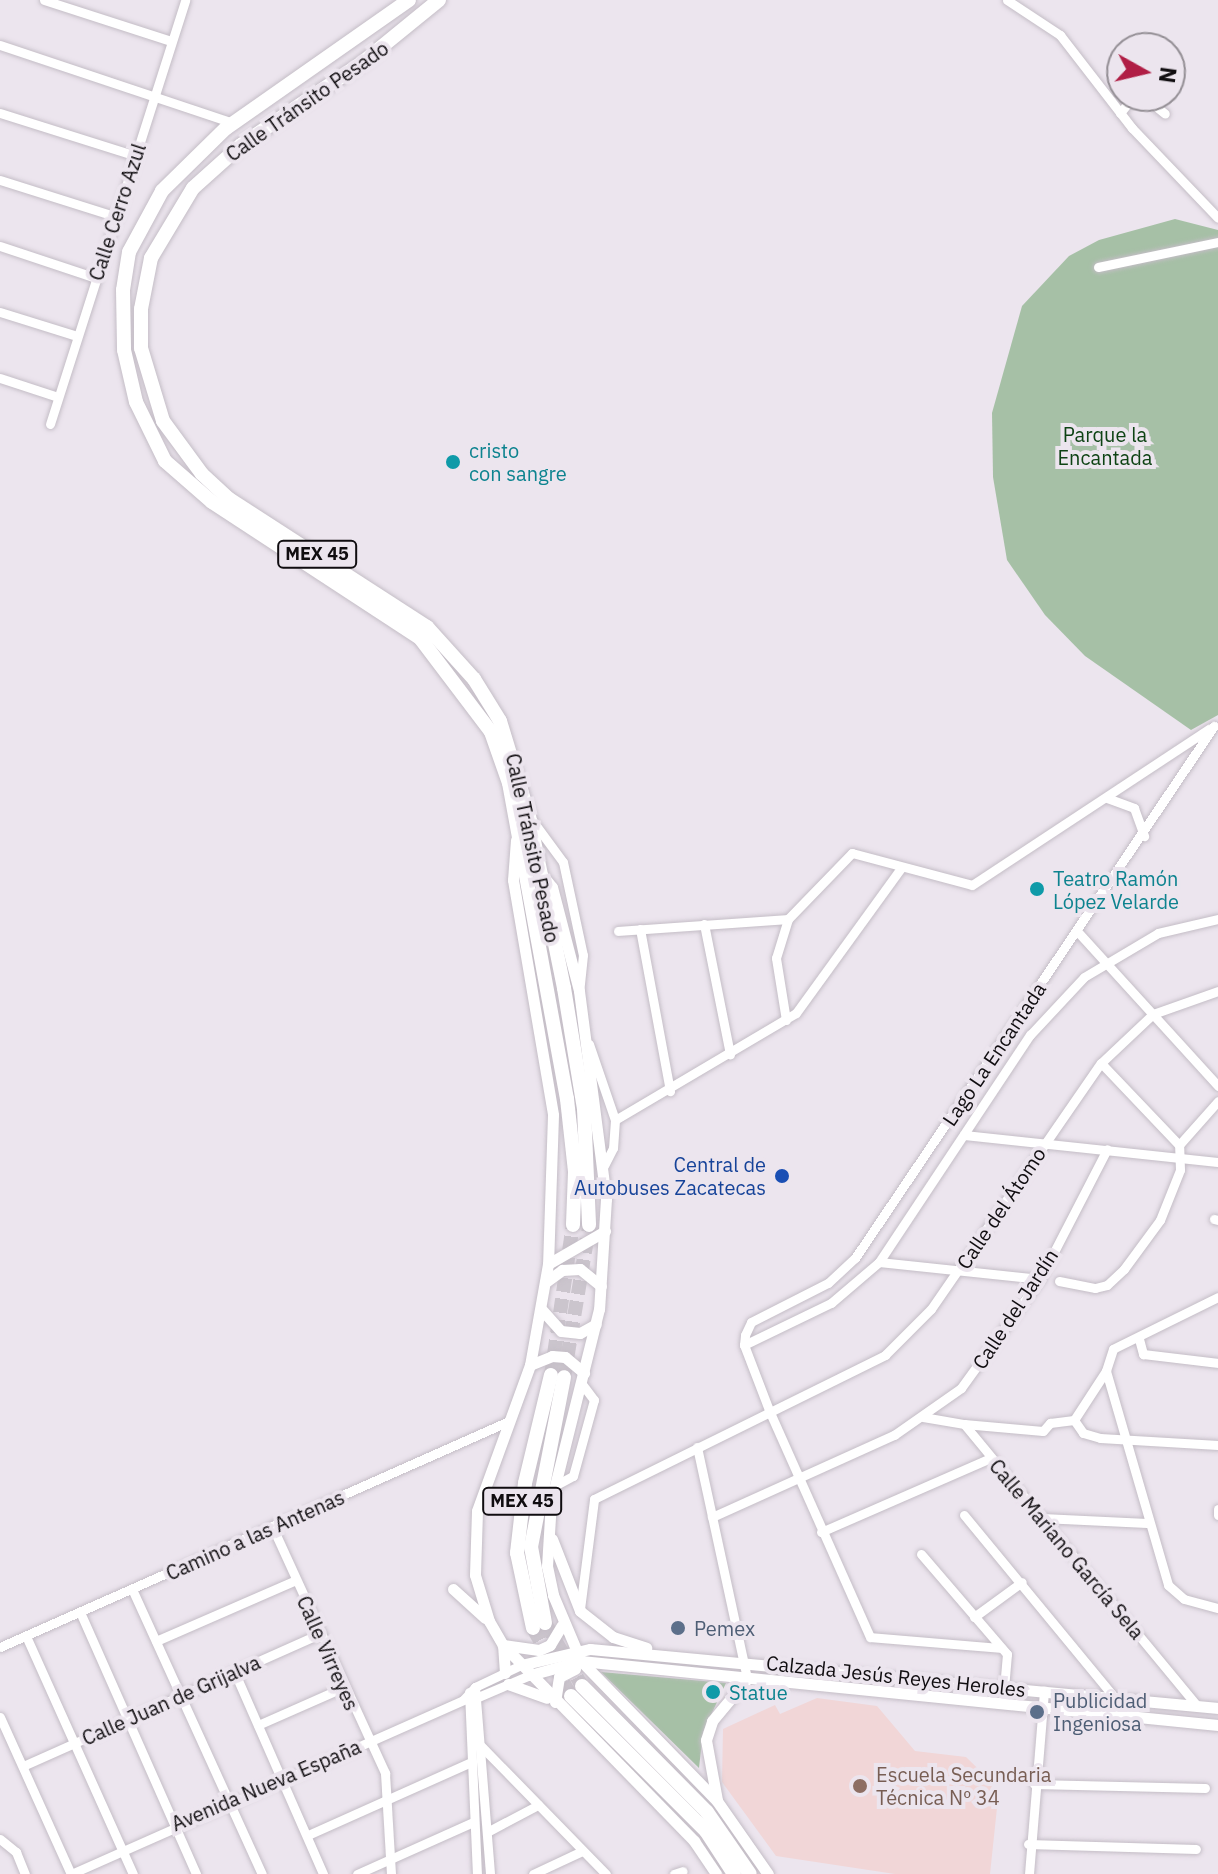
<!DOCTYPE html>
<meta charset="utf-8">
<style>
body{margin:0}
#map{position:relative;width:1218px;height:1874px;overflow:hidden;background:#ece5ee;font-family:"IBM Plex Sans",sans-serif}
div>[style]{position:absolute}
.education>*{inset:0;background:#f1d6d7}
.green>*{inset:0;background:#a6c0a6}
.primary-tunnel>*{height:14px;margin-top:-7px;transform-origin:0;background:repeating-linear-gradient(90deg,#cbc5cd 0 14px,transparent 0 21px)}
.roads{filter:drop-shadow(0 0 2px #c4bdc6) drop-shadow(0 0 2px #c4bdc6)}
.minor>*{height:9px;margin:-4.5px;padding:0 4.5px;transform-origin:4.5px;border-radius:4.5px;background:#fff}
.tertiary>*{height:11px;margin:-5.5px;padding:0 5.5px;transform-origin:5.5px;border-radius:5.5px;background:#fff}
.primary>*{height:14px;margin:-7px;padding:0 7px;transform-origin:7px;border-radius:7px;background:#fff}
.dots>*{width:22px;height:22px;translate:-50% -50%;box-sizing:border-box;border:4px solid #ece5ee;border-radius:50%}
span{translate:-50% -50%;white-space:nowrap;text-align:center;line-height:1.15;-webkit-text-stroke:8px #ece5ee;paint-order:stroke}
.shield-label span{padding:2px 6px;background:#ece5ee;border:2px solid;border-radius:6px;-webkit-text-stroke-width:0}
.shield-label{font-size:18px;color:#100d10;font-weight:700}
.street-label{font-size:20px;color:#100d10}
.park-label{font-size:20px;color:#0e4314}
.culture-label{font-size:20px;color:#0d838f}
.left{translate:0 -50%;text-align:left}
.transit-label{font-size:20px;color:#164399}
.right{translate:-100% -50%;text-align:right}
.service-label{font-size:20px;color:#4e5e75}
.education-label{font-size:20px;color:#785e54}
.north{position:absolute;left:1106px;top:32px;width:80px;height:80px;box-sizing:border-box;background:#ece5ee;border:2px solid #948f95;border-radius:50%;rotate:98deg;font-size:22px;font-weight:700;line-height:32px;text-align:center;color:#100d10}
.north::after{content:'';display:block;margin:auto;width:28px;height:36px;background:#b01e45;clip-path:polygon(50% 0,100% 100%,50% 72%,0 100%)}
</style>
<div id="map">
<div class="education">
<div style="clip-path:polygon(817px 1698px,877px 1706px,915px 1751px,966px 1757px,999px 1789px,990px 1874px,895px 1874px,776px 1856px,722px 1782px,723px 1729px,775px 1705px,780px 1714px)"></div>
</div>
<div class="green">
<div style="clip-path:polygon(1175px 219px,1218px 230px,1218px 715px,1191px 730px,1085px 656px,1045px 615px,1007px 560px,993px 477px,992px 413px,1022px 306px,1069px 256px,1099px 240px)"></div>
<div style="clip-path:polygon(601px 1672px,726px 1683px,703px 1732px,699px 1768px)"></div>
</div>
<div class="primary-tunnel">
<div style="left:551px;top:1375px;width:152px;rotate:-81.7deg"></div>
<div style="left:564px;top:1377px;width:151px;rotate:-80.5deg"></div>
<div style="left:545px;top:1623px;width:73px;rotate:59.6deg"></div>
<div style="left:533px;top:1628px;width:78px;rotate:60.8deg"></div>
</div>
<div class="roads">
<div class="minor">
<div style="left:44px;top:0;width:133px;rotate:17.9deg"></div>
<div style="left:1007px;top:0;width:64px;rotate:33.4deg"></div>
<div style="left:1060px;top:35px;width:118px;rotate:52.3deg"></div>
<div style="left:1132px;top:128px;width:124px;rotate:46.3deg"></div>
<div style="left:0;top:45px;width:246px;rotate:18.5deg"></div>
<div style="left:1143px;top:96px;width:28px;rotate:39deg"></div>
<div style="left:0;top:113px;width:143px;rotate:17.5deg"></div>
<div style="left:1120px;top:113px;width:22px;rotate:-51deg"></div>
<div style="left:0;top:180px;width:123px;rotate:17.5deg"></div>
<div style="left:0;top:246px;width:101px;rotate:18.4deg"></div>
<div style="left:1098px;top:267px;width:123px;rotate:-11.8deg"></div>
<div style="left:0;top:312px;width:81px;rotate:17.3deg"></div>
<div style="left:0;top:378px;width:61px;rotate:18.1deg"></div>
<div style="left:50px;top:424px;width:445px;rotate:-72.3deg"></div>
<div style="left:1107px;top:798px;width:29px;rotate:20deg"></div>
<div style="left:1134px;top:808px;width:30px;rotate:70deg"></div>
<div style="left:532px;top:820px;width:52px;rotate:53.6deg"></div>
<div style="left:563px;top:862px;width:95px;rotate:77.9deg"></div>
<div style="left:583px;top:955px;width:36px;rotate:96deg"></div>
<div style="left:704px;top:924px;width:133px;rotate:78.7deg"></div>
<div style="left:640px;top:929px;width:165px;rotate:79.5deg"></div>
<div style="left:618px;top:931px;width:170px;rotate:-4deg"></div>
<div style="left:788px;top:919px;width:92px;rotate:-45.9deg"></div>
<div style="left:852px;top:853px;width:124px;rotate:14.9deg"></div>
<div style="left:972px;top:885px;width:284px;rotate:-33.4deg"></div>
<div style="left:1077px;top:931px;width:210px;rotate:47.7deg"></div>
<div style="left:786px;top:1020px;width:63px;rotate:-99.2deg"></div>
<div style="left:776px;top:958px;width:41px;rotate:-72.9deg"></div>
<div style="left:589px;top:1044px;width:80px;rotate:71.1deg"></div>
<div style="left:615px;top:1120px;width:28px;rotate:94deg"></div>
<div style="left:613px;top:1148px;width:20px;rotate:117deg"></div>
<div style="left:1101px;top:1063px;width:113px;rotate:46.4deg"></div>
<div style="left:615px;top:1120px;width:210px;rotate:-30.6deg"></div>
<div style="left:796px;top:1013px;width:179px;rotate:-54.1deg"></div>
<div style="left:964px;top:1135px;width:255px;rotate:6.1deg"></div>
<div style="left:1214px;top:1219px;width:4px;rotate:14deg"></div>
<div style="left:879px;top:1262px;width:162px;rotate:6deg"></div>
<div style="left:1059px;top:1281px;width:37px;rotate:11deg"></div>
<div style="left:1095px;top:1288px;width:12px;rotate:-14deg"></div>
<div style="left:1107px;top:1285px;width:23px;rotate:-43deg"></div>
<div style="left:1124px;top:1269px;width:61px;rotate:-53.7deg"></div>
<div style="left:1160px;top:1220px;width:54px;rotate:-68.2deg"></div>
<div style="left:1180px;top:1170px;width:25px;rotate:-92deg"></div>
<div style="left:1179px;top:1145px;width:59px;rotate:-48.4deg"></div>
<div style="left:1218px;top:1297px;width:117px;rotate:153.7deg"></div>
<div style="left:1113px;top:1349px;width:23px;rotate:108deg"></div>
<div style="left:1106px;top:1371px;width:223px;rotate:73.8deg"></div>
<div style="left:1168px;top:1585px;width:21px;rotate:41deg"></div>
<div style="left:1184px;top:1599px;width:35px;rotate:15deg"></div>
<div style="left:1139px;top:1339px;width:16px;rotate:75deg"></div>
<div style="left:1143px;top:1354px;width:76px;rotate:6.8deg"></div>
<div style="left:744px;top:1345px;width:97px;rotate:-25.8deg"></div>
<div style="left:831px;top:1303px;width:63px;rotate:-40.5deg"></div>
<div style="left:879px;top:1262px;width:273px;rotate:-56.4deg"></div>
<div style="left:1030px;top:1035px;width:79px;rotate:-47deg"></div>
<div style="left:1084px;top:977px;width:86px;rotate:-30.7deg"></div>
<div style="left:1158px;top:933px;width:62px;rotate:-13.1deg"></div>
<div style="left:923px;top:1417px;width:42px;rotate:9.7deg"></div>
<div style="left:964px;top:1424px;width:366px;rotate:50.4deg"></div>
<div style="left:1074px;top:1420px;width:59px;rotate:-56.9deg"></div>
<div style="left:964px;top:1424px;width:79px;rotate:5.1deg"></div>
<div style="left:1043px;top:1431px;width:11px;rotate:-49deg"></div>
<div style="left:1050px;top:1423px;width:24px;rotate:-7deg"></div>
<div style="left:1074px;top:1420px;width:16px;rotate:55deg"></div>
<div style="left:1083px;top:1433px;width:18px;rotate:16deg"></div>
<div style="left:1100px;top:1438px;width:118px;rotate:3.4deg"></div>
<div style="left:697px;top:1447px;width:237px;rotate:77.8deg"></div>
<div style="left:556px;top:1485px;width:19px;rotate:-28deg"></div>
<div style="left:573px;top:1476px;width:79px;rotate:-74.6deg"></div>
<div style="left:594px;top:1400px;width:20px;rotate:-127deg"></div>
<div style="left:1218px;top:1509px;width:6px;rotate:90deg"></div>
<div style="left:964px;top:1515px;width:237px;rotate:50.5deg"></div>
<div style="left:712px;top:1517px;width:200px;rotate:-24.3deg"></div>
<div style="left:894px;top:1435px;width:82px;rotate:-35deg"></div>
<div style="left:961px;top:1388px;width:135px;rotate:-54.1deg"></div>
<div style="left:1040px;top:1279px;width:146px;rotate:-62.7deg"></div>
<div style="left:1042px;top:1518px;width:105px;rotate:2.7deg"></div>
<div style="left:272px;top:1526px;width:272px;rotate:65.4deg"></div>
<div style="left:385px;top:1773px;width:101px;rotate:86.6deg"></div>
<div style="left:821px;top:1532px;width:184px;rotate:-23.6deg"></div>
<div style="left:921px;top:1554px;width:132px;rotate:49.3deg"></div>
<div style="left:1007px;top:1654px;width:33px;rotate:95deg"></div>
<div style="left:132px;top:1589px;width:313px;rotate:65.5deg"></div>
<div style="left:580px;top:1609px;width:111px;rotate:-82.7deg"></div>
<div style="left:594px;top:1499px;width:325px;rotate:-26.3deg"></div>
<div style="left:885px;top:1355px;width:65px;rotate:-45deg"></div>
<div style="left:931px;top:1309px;width:299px;rotate:-55.4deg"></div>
<div style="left:1101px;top:1063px;width:71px;rotate:-43.3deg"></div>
<div style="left:1153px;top:1014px;width:69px;rotate:-19.5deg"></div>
<div style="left:80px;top:1612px;width:287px;rotate:66.1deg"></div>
<div style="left:974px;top:1617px;width:59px;rotate:-36.1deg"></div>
<div style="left:26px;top:1636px;width:261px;rotate:65.8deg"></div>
<div style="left:156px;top:1641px;width:153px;rotate:-23.5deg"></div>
<div style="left:0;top:1647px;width:557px;rotate:-23.94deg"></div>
<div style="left:1001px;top:1648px;width:131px;rotate:-175.2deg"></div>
<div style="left:870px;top:1637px;width:248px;rotate:-114deg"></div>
<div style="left:769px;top:1410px;width:70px;rotate:-111deg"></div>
<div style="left:744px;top:1345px;width:10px;rotate:-84deg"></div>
<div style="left:745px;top:1335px;width:14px;rotate:-65deg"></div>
<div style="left:751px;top:1322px;width:86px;rotate:-26.9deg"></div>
<div style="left:828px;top:1283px;width:37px;rotate:-43deg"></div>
<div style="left:855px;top:1258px;width:642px;rotate:-55.99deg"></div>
<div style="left:234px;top:1671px;width:222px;rotate:66.3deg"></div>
<div style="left:475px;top:1687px;width:188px;rotate:85.4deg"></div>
<div style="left:469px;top:1692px;width:182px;rotate:87.5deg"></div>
<div style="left:471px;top:1700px;width:64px;rotate:-23deg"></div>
<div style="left:0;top:1717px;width:172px;rotate:65.7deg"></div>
<div style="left:71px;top:1874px;width:429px;rotate:-23.9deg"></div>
<div style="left:463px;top:1700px;width:18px;rotate:-47deg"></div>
<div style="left:475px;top:1687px;width:51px;rotate:-25.6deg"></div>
<div style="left:258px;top:1725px;width:92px;rotate:-23.8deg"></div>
<div style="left:481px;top:1746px;width:179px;rotate:45.7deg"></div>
<div style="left:23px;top:1766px;width:324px;rotate:-24deg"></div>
<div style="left:1034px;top:1784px;width:171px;rotate:1.3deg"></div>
<div style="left:487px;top:1832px;width:58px;rotate:-27.9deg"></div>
<div style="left:308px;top:1835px;width:176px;rotate:-24.1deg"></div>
<div style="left:0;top:1839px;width:21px;rotate:39deg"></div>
<div style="left:16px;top:1852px;width:24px;rotate:68deg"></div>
<div style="left:1028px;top:1844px;width:168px;rotate:1.7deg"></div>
<div style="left:357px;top:1874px;width:127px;rotate:-24.1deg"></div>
<div style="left:533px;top:1874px;width:54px;rotate:-25.1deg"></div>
<div style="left:674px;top:1874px;width:9px;rotate:-18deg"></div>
<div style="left:1029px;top:1874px;width:184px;rotate:-85.3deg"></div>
</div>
<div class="tertiary">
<div style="left:516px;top:840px;width:40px;rotate:94.3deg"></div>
<div style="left:513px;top:880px;width:238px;rotate:80.3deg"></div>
<div style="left:553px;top:1115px;width:149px;rotate:91.9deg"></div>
<div style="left:548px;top:1264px;width:103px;rotate:100.1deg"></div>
<div style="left:530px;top:1365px;width:155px;rotate:110deg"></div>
<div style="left:477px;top:1511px;width:64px;rotate:91.8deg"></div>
<div style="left:475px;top:1575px;width:48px;rotate:73.1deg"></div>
<div style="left:489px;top:1621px;width:28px;rotate:60deg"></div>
<div style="left:503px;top:1645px;width:274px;rotate:45.7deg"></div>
<div style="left:694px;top:1841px;width:40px;rotate:56deg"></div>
<div style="left:543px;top:876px;width:14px;rotate:51deg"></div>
<div style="left:552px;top:887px;width:107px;rotate:75.4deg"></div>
<div style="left:579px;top:991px;width:210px;rotate:82.6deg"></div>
<div style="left:606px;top:1199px;width:110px;rotate:93.6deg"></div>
<div style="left:599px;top:1309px;width:198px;rotate:104deg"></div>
<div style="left:551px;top:1501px;width:65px;rotate:93.5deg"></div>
<div style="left:547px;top:1566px;width:30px;rotate:78deg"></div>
<div style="left:553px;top:1595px;width:72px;rotate:67deg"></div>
<div style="left:581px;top:1661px;width:195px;rotate:45.8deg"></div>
<div style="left:717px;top:1801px;width:89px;rotate:55.1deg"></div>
<div style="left:548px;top:1264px;width:66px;rotate:-30.1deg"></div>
<div style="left:547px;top:1281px;width:19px;rotate:-36deg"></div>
<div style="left:562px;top:1270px;width:18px;rotate:-3deg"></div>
<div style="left:580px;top:1269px;width:27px;rotate:39deg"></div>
<div style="left:542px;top:1310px;width:28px;rotate:48deg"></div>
<div style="left:561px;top:1331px;width:19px;rotate:6deg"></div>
<div style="left:580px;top:1333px;width:18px;rotate:-29deg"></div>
<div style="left:530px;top:1365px;width:24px;rotate:-22deg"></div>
<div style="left:552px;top:1356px;width:13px;rotate:4deg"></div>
<div style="left:565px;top:1357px;width:25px;rotate:40deg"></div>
<div style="left:552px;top:1539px;width:77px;rotate:68.7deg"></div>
<div style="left:580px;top:1611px;width:42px;rotate:38.2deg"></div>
<div style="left:613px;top:1637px;width:35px;rotate:18deg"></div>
<div style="left:453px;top:1589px;width:43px;rotate:42.2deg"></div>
<div style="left:521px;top:1665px;width:71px;rotate:-13.1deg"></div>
<div style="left:590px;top:1649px;width:631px;rotate:5.37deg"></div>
<div style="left:505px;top:1673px;width:28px;rotate:-94deg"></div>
<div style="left:503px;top:1645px;width:36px;rotate:8deg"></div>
<div style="left:539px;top:1650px;width:12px;rotate:-24deg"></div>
<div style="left:550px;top:1645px;width:23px;rotate:-59deg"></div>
<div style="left:530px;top:1675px;width:53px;rotate:-15.4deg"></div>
<div style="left:581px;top:1661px;width:640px;rotate:5.74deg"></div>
<div style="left:508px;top:1684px;width:41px;rotate:19.7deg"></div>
<div style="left:555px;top:1702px;width:25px;rotate:-81deg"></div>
<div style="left:559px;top:1677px;width:18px;rotate:-27deg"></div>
<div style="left:717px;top:1800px;width:61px;rotate:-100.4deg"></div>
<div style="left:706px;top:1740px;width:20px;rotate:-72deg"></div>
<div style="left:712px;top:1721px;width:55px;rotate:-50.2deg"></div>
</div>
<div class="primary">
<div style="left:409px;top:0;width:223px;rotate:145deg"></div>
<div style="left:226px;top:128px;width:90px;rotate:135.5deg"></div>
<div style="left:162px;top:191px;width:69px;rotate:118.4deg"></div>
<div style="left:129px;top:252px;width:38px;rotate:99deg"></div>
<div style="left:123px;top:290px;width:60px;rotate:89deg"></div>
<div style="left:124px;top:350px;width:53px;rotate:77deg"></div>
<div style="left:136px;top:402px;width:66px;rotate:63.8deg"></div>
<div style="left:165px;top:461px;width:62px;rotate:41.1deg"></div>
<div style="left:212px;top:502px;width:249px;rotate:33.2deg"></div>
<div style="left:420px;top:638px;width:118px;rotate:52.9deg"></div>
<div style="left:491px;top:732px;width:54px;rotate:70.6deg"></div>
<div style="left:509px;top:783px;width:321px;rotate:79.6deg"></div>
<div style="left:567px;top:1099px;width:73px;rotate:83.7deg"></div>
<div style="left:575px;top:1172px;width:53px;rotate:92.2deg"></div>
<div style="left:439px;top:0;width:98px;rotate:140.8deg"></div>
<div style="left:363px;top:62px;width:148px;rotate:145.8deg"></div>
<div style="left:241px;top:145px;width:64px;rotate:138.1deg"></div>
<div style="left:193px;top:188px;width:82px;rotate:121deg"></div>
<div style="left:151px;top:258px;width:52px;rotate:101.1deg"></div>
<div style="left:141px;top:309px;width:39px;rotate:90deg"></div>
<div style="left:141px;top:348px;width:76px;rotate:73.2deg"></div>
<div style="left:163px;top:421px;width:66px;rotate:53.7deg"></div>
<div style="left:202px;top:474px;width:37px;rotate:43deg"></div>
<div style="left:229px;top:499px;width:236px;rotate:32.9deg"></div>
<div style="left:427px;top:627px;width:70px;rotate:47.9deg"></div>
<div style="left:474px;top:679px;width:49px;rotate:58.2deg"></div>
<div style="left:500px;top:721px;width:99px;rotate:73deg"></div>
<div style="left:529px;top:816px;width:176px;rotate:78.5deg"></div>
<div style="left:564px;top:988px;width:123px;rotate:80.6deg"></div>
<div style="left:584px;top:1109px;width:116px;rotate:87.5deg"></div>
<div style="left:545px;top:1623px;width:77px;rotate:-100.4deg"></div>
<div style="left:531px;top:1547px;width:173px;rotate:-79deg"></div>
<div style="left:533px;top:1628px;width:77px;rotate:-102deg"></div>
<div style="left:517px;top:1553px;width:70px;rotate:-83.5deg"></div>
<div style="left:525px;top:1483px;width:111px;rotate:-76.5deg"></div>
<div style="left:582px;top:1686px;width:177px;rotate:45.2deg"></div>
<div style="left:707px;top:1812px;width:75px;rotate:55.3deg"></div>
<div style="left:571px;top:1696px;width:191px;rotate:45deg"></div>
<div style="left:706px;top:1831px;width:51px;rotate:56.9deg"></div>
</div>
</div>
<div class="dots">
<div style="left:453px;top:462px;background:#0f9aa8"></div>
<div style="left:1037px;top:889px;background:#0f9aa8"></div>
<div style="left:782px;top:1176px;background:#1a4fb4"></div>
<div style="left:678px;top:1628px;background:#5c6f8a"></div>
<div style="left:713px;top:1692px;background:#0f9aa8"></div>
<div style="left:1037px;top:1712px;background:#5c6f8a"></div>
<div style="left:860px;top:1786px;background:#8d6e63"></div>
</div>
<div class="shield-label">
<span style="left:317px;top:554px">MEX 45</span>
<span style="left:522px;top:1501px">MEX 45</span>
</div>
<div class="street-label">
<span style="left:307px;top:101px;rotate:-35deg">Calle Tránsito Pesado</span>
<span style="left:117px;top:212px;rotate:-72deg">Calle Cerro Azul</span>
<span style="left:533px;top:848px;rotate:78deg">Calle Tránsito Pesado</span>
<span style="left:994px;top:1054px;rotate:-56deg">Lago La Encantada</span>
<span style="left:1001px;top:1208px;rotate:-56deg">Calle del Átomo</span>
<span style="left:1015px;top:1309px;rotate:-57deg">Calle del Jardín</span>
<span style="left:255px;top:1535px;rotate:-24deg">Camino a las Antenas</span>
<span style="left:1067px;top:1549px;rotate:50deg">Calle Mariano García Sela</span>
<span style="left:328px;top:1653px;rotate:66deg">Calle Virreyes</span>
<span style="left:896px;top:1676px;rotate:6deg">Calzada Jesús Reyes Heroles</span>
<span style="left:171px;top:1700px;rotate:-24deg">Calle Juan de Grijalva</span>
<span style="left:266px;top:1785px;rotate:-23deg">Avenida Nueva España</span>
</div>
<div class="park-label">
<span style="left:1105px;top:446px">Parque la<br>Encantada</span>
</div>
<div class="culture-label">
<span class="left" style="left:469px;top:462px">cristo<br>con sangre</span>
<span class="left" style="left:1053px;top:890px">Teatro Ramón<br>López Velarde</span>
<span class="left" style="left:729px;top:1692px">Statue</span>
</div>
<div class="transit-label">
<span class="right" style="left:766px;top:1176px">Central de<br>Autobuses Zacatecas</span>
</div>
<div class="service-label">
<span class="left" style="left:694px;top:1628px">Pemex</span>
<span class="left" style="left:1053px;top:1712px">Publicidad<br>Ingeniosa</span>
</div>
<div class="education-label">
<span class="left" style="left:876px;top:1786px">Escuela Secundaria<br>Técnica Nº 34</span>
</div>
<div class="north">N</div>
</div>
